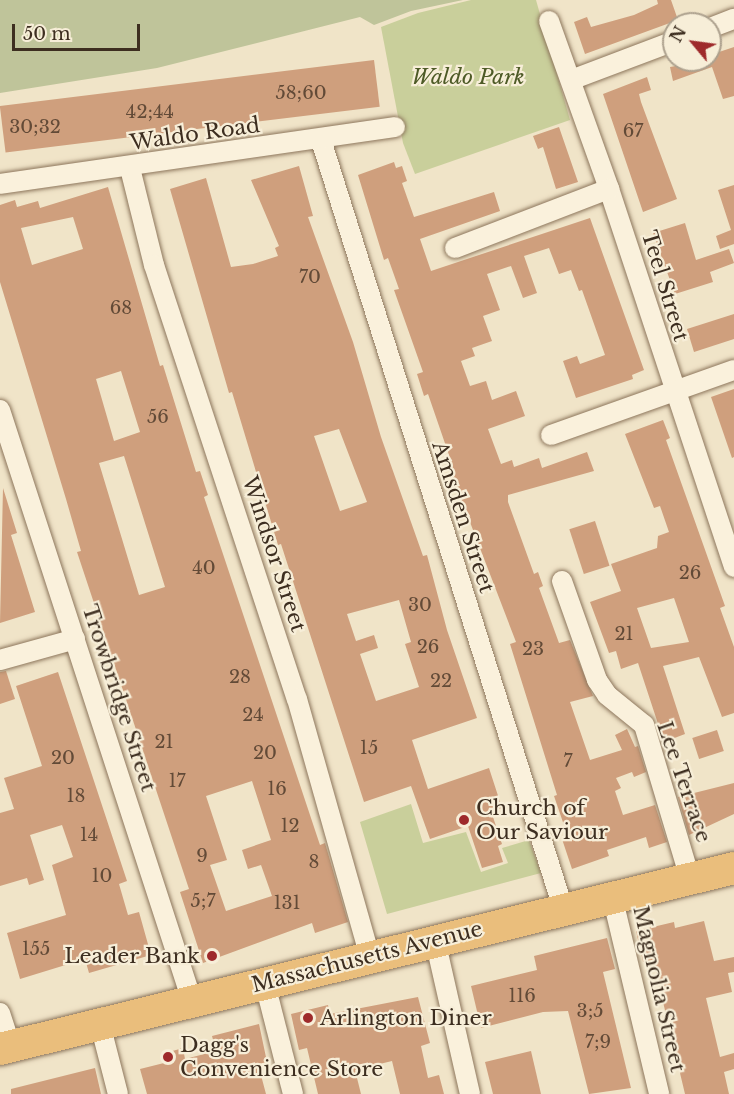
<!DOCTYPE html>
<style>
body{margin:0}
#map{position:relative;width:734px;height:1094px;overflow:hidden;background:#f0e4c8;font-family:"Libre Baskerville",serif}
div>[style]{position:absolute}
.green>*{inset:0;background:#c9cf9b}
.cemetery>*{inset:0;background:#bfc49a}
.building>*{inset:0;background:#cf9f7d;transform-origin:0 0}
.roads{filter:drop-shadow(0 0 2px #8d765c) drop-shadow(0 0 2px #8d765c)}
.minor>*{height:20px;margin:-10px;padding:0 10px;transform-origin:10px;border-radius:10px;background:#faf1dc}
.trunk>*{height:32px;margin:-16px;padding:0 16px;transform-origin:16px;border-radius:16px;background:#eabe7c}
.dots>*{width:16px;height:16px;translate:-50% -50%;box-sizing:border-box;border:3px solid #f7eed8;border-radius:50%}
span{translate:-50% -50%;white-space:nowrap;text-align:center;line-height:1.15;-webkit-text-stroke:4.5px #f7eed8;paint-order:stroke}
.number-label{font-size:18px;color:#624a37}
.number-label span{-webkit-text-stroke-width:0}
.park-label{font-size:21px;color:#4d5a26;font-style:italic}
.street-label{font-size:21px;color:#3d2e20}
.poi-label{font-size:21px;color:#3d2e20}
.left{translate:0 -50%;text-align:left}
.right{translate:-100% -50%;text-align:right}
.north{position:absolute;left:662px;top:12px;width:60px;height:60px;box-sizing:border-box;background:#f7eed8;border:2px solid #ada18e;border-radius:50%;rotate:299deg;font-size:16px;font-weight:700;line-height:24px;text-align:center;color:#3d2e20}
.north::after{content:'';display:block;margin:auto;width:21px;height:27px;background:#9e2a2b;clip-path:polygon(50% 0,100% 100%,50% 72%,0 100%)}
.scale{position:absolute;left:12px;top:24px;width:128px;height:27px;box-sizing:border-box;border:3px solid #3d2e20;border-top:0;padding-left:8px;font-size:18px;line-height:21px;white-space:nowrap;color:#3d2e20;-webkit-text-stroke:4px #f7eed8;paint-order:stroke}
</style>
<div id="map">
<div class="green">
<div style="clip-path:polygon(471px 0,536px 0,570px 120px,415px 174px,403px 143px,381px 27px,418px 13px)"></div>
<div style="clip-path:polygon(411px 804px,423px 843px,466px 832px,481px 872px,508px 863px,502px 848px,529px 840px,541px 873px,387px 914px,360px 822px)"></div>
</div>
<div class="cemetery">
<div style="clip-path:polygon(0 0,463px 0,411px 11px,374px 25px,360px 17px,157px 68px,0 93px)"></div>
</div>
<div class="building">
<div style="clip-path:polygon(657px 0,671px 0,678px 20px,585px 54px,574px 22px,587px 17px,591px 27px,634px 15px,658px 4px)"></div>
<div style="clip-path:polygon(734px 47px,734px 96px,723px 99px,712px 67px,673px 81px,670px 67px,710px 60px,710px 55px)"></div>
<div style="left:374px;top:60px;width:47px;height:377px;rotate:83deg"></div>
<div style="clip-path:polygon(647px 77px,651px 90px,639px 94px,641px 102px,677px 199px,643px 212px,603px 94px)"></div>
<div style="clip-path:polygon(559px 127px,578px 182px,556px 189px,543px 147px,538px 149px,533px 136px)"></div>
<div style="clip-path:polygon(394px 162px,396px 168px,402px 166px,407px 181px,402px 183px,414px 217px,494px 192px,500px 211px,420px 239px,431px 271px,590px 218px,644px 370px,632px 375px,633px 379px,576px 398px,563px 361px,577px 356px,580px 364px,605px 355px,582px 290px,579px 291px,571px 270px,559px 274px,549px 248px,524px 256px,537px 293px,523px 298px,511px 266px,487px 274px,500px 310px,483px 316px,492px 341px,472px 348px,475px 356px,461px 361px,470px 386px,486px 381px,492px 400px,516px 391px,525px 416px,488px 429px,501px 464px,512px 460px,514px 467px,539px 458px,542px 468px,587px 452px,594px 471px,508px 495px,508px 502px,534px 574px,538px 572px,543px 586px,539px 588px,559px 643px,570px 640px,593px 696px,570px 702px,590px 760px,622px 750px,615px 735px,627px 729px,635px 747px,638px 746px,646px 772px,634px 777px,632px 772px,616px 778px,621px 788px,615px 791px,623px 815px,655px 805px,667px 842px,649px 848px,646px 837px,607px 850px,609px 856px,572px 869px,562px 839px,568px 837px,554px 796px,557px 795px,510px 644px,516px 642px,445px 457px,449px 455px,428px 394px,424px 396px,417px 374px,423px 372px,394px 290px,399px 289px,388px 258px,384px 260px,358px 175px)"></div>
<div style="clip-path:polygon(evenodd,299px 166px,313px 216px,308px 217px,353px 342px,381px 437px,423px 556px,427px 555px,447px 630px,477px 718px,412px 740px,428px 789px,489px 768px,502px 808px,491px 811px,502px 844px,498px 846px,503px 862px,482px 868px,468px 826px,430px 839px,411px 786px,364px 802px,281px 544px,278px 545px,232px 392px,229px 393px,170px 189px,206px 178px,231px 267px,253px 264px,278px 256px,275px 248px,279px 246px,251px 180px,299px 166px,339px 429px,367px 502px,340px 511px,314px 436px,339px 429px,299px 166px,399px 600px,411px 642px,405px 644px,419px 687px,376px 701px,360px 654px,378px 648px,374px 635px,356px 641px,347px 614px,399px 600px)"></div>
<div style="clip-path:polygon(734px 185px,734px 244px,720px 249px,716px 236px,731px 230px,718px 190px)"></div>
<div style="clip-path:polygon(evenodd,108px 187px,160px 366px,163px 365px,196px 472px,200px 471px,208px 495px,204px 497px,320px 845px,325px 843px,348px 922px,315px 933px,312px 923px,203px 963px,180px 892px,189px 889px,77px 552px,81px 551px,66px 499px,0 282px,0 205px,15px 200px,17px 207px,38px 201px,40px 208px,108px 187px,73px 217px,83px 249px,32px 265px,21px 228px,73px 217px,108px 187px,121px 371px,140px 432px,114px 441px,96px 379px,121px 371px,108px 187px,124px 456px,165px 587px,139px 595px,99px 463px,124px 456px,108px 187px,252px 781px,271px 840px,242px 850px,248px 869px,261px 865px,272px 896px,226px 911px,210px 865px,227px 860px,206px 796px,252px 781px)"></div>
<div style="clip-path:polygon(685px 223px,696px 260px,729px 249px,734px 263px,710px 272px,713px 282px,675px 294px,653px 233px)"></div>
<div style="clip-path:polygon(734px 314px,734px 339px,694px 352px,687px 329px)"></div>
<div style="clip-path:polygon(734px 389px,734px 457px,732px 458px,711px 397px)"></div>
<div style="clip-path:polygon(evenodd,663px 420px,670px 438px,666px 440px,725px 606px,720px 608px,734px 647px,734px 713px,722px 717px,699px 657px,663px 666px,685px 734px,664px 742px,638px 663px,621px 669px,616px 651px,609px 653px,590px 602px,621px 591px,611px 564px,657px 548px,658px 536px,669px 532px,660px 506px,654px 508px,625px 434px,663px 420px,674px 598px,689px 642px,651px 648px,637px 608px,674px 598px)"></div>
<div style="clip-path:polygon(3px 488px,17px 533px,11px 535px,35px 612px,0 623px)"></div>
<div style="left:595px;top:521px;width:47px;height:27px;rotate:72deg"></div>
<div style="clip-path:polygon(6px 671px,15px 699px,0 704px,0 672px)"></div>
<div style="clip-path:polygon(58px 672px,127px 881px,119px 884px,128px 915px,139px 912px,151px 955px,89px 973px,85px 959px,20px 979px,7px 933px,66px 915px,52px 865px,73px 857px,62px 825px,30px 835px,44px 880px,29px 885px,27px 878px,0 886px,0 813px,14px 809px,4px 778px,42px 766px,16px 686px)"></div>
<div style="left:717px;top:730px;width:22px;height:26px;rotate:72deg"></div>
<div style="clip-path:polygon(734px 783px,734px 814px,689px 835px,678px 797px)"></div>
<div style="clip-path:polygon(704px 921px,714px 961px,734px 957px,734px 972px,728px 973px,732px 992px,706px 998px,720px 1057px,734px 1053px,734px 1069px,724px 1072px,729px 1094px,685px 1094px,653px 960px,643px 962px,636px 931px,674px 922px,675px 928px)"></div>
<div style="clip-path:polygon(607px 938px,615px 969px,603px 972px,631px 1088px,589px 1094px,568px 1011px,543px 1012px,481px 1028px,471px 986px,537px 970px,534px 956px)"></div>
<div style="clip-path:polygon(418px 997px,430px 1043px,421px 1046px,428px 1078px,439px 1075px,444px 1094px,400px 1094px,392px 1061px,355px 1070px,361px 1094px,318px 1094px,307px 1048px,299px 1050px,291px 1014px,328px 1005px,330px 1014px)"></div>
<div style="clip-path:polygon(259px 1024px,267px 1062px,258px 1064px,266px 1094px,147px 1094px,140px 1069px,164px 1063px,162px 1054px,183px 1048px,185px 1059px,216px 1051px,212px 1036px)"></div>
<div style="clip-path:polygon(531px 1051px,541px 1094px,493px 1094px,485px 1062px)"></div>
<div style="clip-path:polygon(95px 1068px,101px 1094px,11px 1094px,11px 1089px)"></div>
</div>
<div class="roads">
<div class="minor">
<div style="left:549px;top:21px;width:178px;rotate:70.3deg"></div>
<div style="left:609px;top:189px;width:398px;rotate:71.7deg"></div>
<div style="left:710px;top:28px;width:26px;rotate:-21deg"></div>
<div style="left:571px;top:80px;width:110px;rotate:-20.7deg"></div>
<div style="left:321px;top:140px;width:805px;rotate:72.51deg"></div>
<div style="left:130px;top:168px;width:100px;rotate:76.1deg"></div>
<div style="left:154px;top:265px;width:457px;rotate:71.8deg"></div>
<div style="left:297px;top:699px;width:268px;rotate:74.2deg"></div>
<div style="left:0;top:184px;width:399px;rotate:-8.2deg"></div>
<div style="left:455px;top:248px;width:165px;rotate:-21deg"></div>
<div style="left:0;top:410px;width:621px;rotate:72deg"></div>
<div style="left:551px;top:435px;width:194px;rotate:-19.6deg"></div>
<div style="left:562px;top:581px;width:105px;rotate:70.5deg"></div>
<div style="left:597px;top:680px;width:18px;rotate:56deg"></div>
<div style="left:607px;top:695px;width:48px;rotate:39deg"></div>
<div style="left:644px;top:725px;width:160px;rotate:73.3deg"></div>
<div style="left:0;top:660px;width:78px;rotate:-15.6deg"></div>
<div style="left:612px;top:896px;width:204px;rotate:76.6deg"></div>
<div style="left:435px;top:940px;width:158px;rotate:77.2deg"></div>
<div style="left:265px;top:984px;width:114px;rotate:75.7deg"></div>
<div style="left:0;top:1013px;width:35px;rotate:72deg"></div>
<div style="left:100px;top:1024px;width:72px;rotate:75.6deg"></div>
</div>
<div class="trunk">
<div style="left:0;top:1049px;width:756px;rotate:-13.85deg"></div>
</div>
</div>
<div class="dots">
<div style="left:464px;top:820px;background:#9e2a2b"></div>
<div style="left:212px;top:956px;background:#9e2a2b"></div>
<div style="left:308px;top:1018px;background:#9e2a2b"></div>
<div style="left:168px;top:1057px;background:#9e2a2b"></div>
</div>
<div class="number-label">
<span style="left:301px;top:93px">58;60</span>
<span style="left:150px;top:112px">42;44</span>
<span style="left:35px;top:127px">30;32</span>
<span style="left:633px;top:131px">67</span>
<span style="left:310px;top:277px">70</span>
<span style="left:121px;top:308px">68</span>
<span style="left:158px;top:417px">56</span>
<span style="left:204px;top:568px">40</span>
<span style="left:690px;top:573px">26</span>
<span style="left:420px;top:605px">30</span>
<span style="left:624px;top:634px">21</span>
<span style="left:428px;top:647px">26</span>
<span style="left:533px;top:649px">23</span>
<span style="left:240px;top:677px">28</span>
<span style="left:441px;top:681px">22</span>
<span style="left:253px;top:715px">24</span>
<span style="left:164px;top:742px">21</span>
<span style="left:369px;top:748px">15</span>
<span style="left:265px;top:753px">20</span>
<span style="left:63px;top:758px">20</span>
<span style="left:568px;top:761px">7</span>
<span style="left:177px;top:781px">17</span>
<span style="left:277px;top:789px">16</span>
<span style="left:76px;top:796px">18</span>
<span style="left:290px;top:826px">12</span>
<span style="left:89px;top:835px">14</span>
<span style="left:202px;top:856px">9</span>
<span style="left:314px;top:862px">8</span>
<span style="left:102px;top:876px">10</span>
<span style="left:203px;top:901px">5;7</span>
<span style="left:287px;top:903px">131</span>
<span style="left:36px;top:949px">155</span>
<span style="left:522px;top:996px">116</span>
<span style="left:590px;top:1011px">3;5</span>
<span style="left:598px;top:1042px">7;9</span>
</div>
<div class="park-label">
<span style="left:468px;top:77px">Waldo Park</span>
</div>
<div class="street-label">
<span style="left:195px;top:134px;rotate:-8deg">Waldo Road</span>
<span style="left:665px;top:286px;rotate:73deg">Teel Street</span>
<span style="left:463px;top:517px;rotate:72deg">Amsden Street</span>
<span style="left:274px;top:554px;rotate:72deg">Windsor Street</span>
<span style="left:119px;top:698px;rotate:72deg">Trowbridge Street</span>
<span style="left:684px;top:782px;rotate:71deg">Lee Terrace</span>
<span style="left:367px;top:957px;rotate:-14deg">Massachusetts Avenue</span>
<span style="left:659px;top:989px;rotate:77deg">Magnolia Street</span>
</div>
<div class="poi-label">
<span class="left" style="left:476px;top:820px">Church of<br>Our Saviour</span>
<span class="right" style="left:200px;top:956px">Leader Bank</span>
<span class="left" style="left:320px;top:1018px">Arlington Diner</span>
<span class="left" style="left:180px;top:1057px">Dagg's<br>Convenience Store</span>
</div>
<div class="north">N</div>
<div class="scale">50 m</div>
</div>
